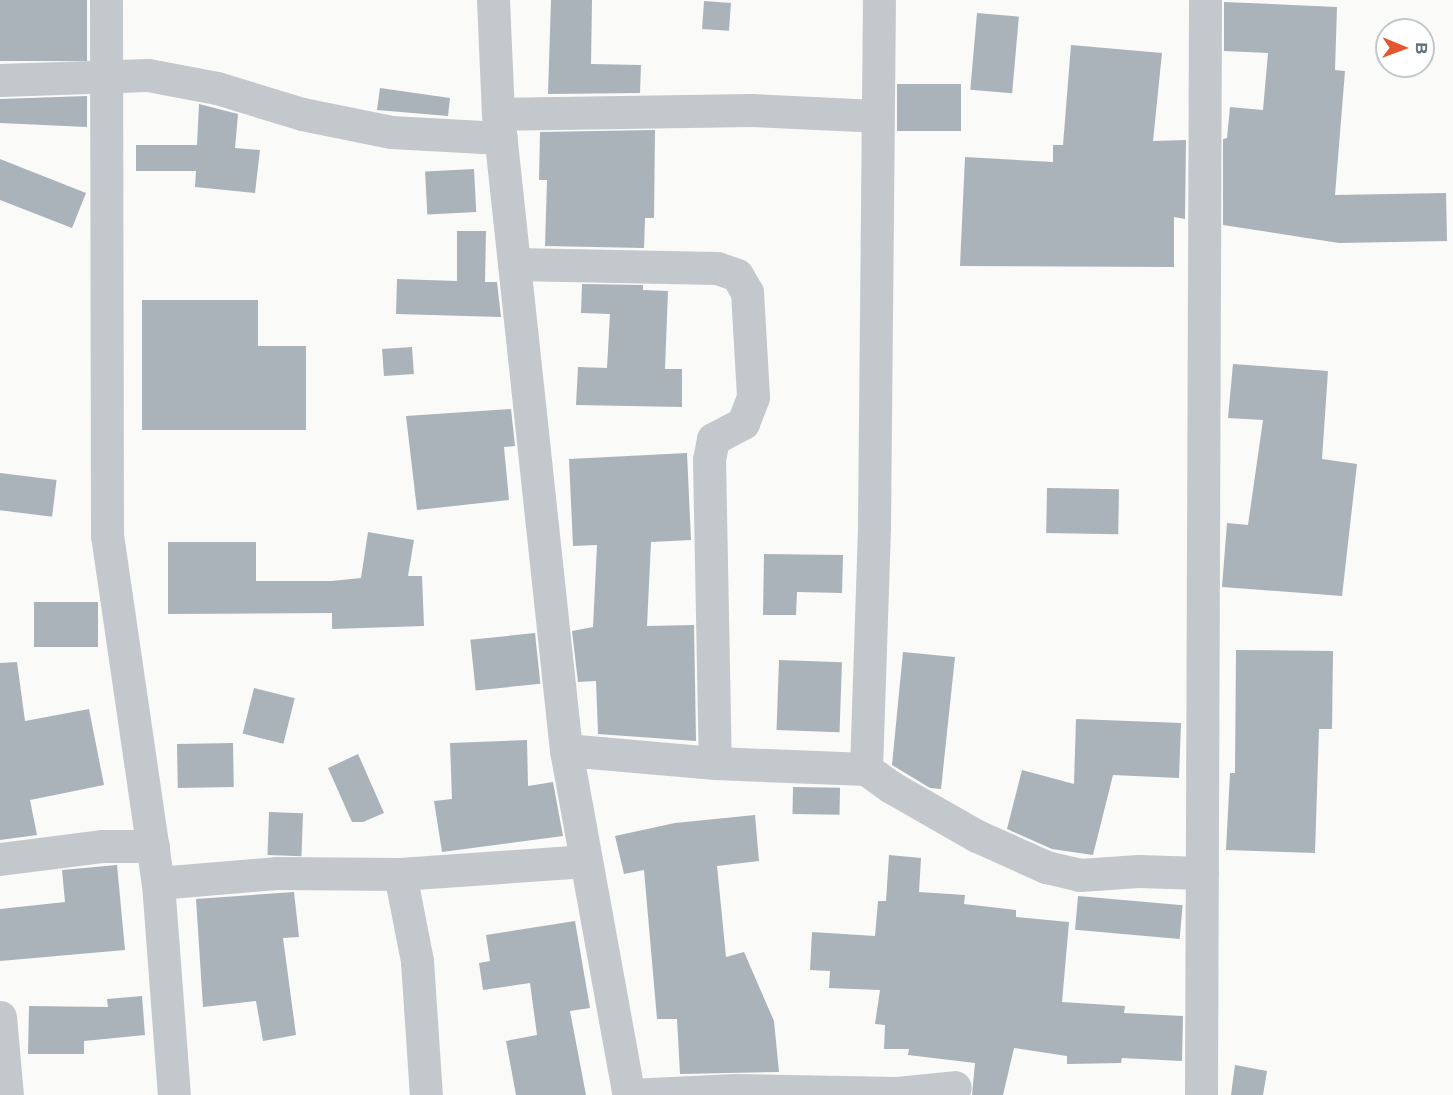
<!DOCTYPE html>
<style>
body{margin:0}
#map{position:relative;width:1453px;height:1095px;overflow:hidden;background:#fafaf8;font-family:Montserrat,sans-serif}
div>[style]{position:absolute}
.building>*{inset:0;background:#aab3b9;transform-origin:0 0}
.street>*{height:33px;margin:-16.5px;padding:0 16.5px;transform-origin:16.5px;border-radius:16.5px;background:#c3c8cc}
span{translate:-50% -50%;white-space:nowrap;text-align:center;line-height:1.15;-webkit-text-stroke:6px #fff;paint-order:stroke}
.north{position:absolute;left:1375px;top:18px;width:60px;height:60px;box-sizing:border-box;background:#fff;border:2px solid #c1c8cd;border-radius:50%;rotate:91deg;font-size:16px;font-weight:700;line-height:24px;text-align:center;color:#657683}
.north::after{content:'';display:block;margin:auto;width:21px;height:27px;background:#e4572e;clip-path:polygon(50% 0,100% 100%,50% 72%,0 100%)}
</style>
<div id="map">
<div class="building">
<div style="left:0;top:0;width:87px;height:61px"></div>
<div style="clip-path:polygon(551px 0,592px 0,591px 64px,641px 65px,640px 93px,548px 94px)"></div>
<div style="left:704px;top:1px;width:27px;height:28px;rotate:4deg"></div>
<div style="clip-path:polygon(1224px 2px,1337px 7px,1335px 70px,1345px 71px,1335px 195px,1446px 193px,1447px 241px,1339px 243px,1223px 225px,1223px 139px,1227px 138px,1230px 107px,1263px 110px,1268px 53px,1224px 51px)"></div>
<div style="left:977px;top:13px;width:42px;height:77px;rotate:5deg"></div>
<div style="clip-path:polygon(1071px 45px,1162px 53px,1153px 141px,1186px 140px,1185px 219px,1174px 217px,1174px 267px,960px 266px,965px 157px,1053px 162px,1053px 145px,1063px 145px)"></div>
<div style="left:961px;top:84px;width:47px;height:64px;rotate:90deg"></div>
<div style="clip-path:polygon(380px 88px,450px 98px,448px 116px,377px 110px)"></div>
<div style="clip-path:polygon(87px 96px,87px 127px,0 123px,0 99px)"></div>
<div style="clip-path:polygon(199px 104px,238px 114px,235px 148px,260px 150px,255px 193px,195px 187px,196px 171px,136px 171px,136px 145px,197px 145px)"></div>
<div style="clip-path:polygon(655px 130px,654px 218px,645px 218px,644px 248px,545px 246px,547px 180px,539px 180px,540px 132px)"></div>
<div style="clip-path:polygon(0 159px,86px 193px,72px 228px,0 200px)"></div>
<div style="left:474px;top:169px;width:43px;height:49px;rotate:87deg"></div>
<div style="clip-path:polygon(457px 231px,486px 231px,485px 282px,497px 282px,501px 317px,396px 314px,397px 279px,457px 281px)"></div>
<div style="clip-path:polygon(582px 284px,643px 285px,643px 290px,668px 291px,665px 369px,682px 369px,682px 407px,576px 405px,578px 367px,607px 368px,610px 314px,581px 313px)"></div>
<div style="clip-path:polygon(142px 300px,258px 300px,258px 346px,306px 346px,306px 430px,142px 430px)"></div>
<div style="left:412px;top:347px;width:27px;height:30px;rotate:86deg"></div>
<div style="clip-path:polygon(1233px 364px,1328px 371px,1322px 459px,1357px 464px,1342px 596px,1222px 587px,1227px 523px,1248px 525px,1263px 420px,1228px 418px)"></div>
<div style="clip-path:polygon(511px 409px,515px 446px,504px 447px,509px 500px,417px 510px,406px 416px)"></div>
<div style="clip-path:polygon(687px 453px,691px 540px,651px 542px,647px 626px,694px 625px,696px 741px,598px 734px,596px 681px,578px 682px,572px 631px,593px 627px,597px 545px,573px 546px,569px 459px)"></div>
<div style="left:0;top:473px;width:57px;height:37px;rotate:7deg"></div>
<div style="left:1047px;top:488px;width:72px;height:45px;rotate:1deg"></div>
<div style="clip-path:polygon(368px 532px,414px 540px,408px 576px,422px 576px,424px 626px,332px 629px,332px 613px,168px 614px,168px 542px,256px 542px,256px 581px,331px 581px,361px 578px)"></div>
<div style="clip-path:polygon(764px 554px,843px 555px,842px 593px,797px 592px,796px 615px,763px 615px)"></div>
<div style="left:34px;top:602px;width:64px;height:45px"></div>
<div style="left:535px;top:633px;width:51px;height:65px;rotate:84deg"></div>
<div style="clip-path:polygon(1236px 650px,1333px 651px,1332px 729px,1319px 729px,1315px 853px,1226px 850px,1230px 773px,1235px 773px)"></div>
<div style="clip-path:polygon(903px 652px,955px 657px,941px 789px,930px 788px,892px 765px)"></div>
<div style="left:779px;top:660px;width:63px;height:70px;rotate:2deg"></div>
<div style="clip-path:polygon(17px 662px,25px 721px,89px 709px,104px 785px,30px 800px,37px 835px,0 840px,0 663px)"></div>
<div style="left:254px;top:688px;width:42px;height:47px;rotate:14deg"></div>
<div style="clip-path:polygon(1076px 719px,1181px 723px,1179px 778px,1113px 775px,1093px 855px,1052px 849px,1007px 829px,1022px 770px,1074px 784px)"></div>
<div style="clip-path:polygon(527px 740px,528px 786px,553px 782px,563px 836px,442px 852px,434px 801px,452px 799px,450px 743px)"></div>
<div style="left:233px;top:743px;width:44px;height:56px;rotate:89deg"></div>
<div style="clip-path:polygon(358px 754px,384px 813px,363px 822px,352px 822px,328px 768px)"></div>
<div style="left:793px;top:787px;width:47px;height:27px;rotate:1deg"></div>
<div style="left:269px;top:812px;width:34px;height:43px;rotate:2deg"></div>
<div style="clip-path:polygon(755px 815px,759px 861px,717px 866px,726px 957px,744px 952px,774px 1021px,779px 1072px,680px 1074px,677px 1019px,657px 1019px,644px 870px,624px 874px,615px 836px,675px 823px)"></div>
<div style="clip-path:polygon(889px 855px,921px 858px,919px 892px,965px 895px,964px 904px,1016px 910px,1016px 917px,1069px 922px,1062px 1002px,1125px 1006px,1124px 1013px,1183px 1016px,1182px 1061px,1122px 1058px,1121px 1063px,1067px 1064px,1067px 1056px,1014px 1048px,1003px 1095px,972px 1095px,975px 1063px,908px 1055px,909px 1049px,884px 1049px,885px 1025px,875px 1024px,880px 990px,829px 988px,830px 971px,810px 970px,812px 932px,875px 936px,878px 901px,886px 901px)"></div>
<div style="clip-path:polygon(117px 865px,125px 950px,0 961px,0 909px,65px 902px,62px 870px)"></div>
<div style="clip-path:polygon(294px 892px,299px 937px,283px 938px,296px 1035px,263px 1041px,256px 1001px,203px 1007px,196px 899px)"></div>
<div style="left:1078px;top:896px;width:105px;height:34px;rotate:5deg"></div>
<div style="clip-path:polygon(575px 921px,590px 1008px,570px 1011px,586px 1095px,516px 1095px,506px 1041px,537px 1035px,530px 983px,483px 990px,479px 963px,490px 961px,486px 935px)"></div>
<div style="clip-path:polygon(142px 996px,145px 1035px,84px 1041px,84px 1054px,28px 1054px,29px 1006px,108px 1007px,107px 999px)"></div>
<div style="clip-path:polygon(1235px 1065px,1267px 1071px,1263px 1095px,1231px 1095px)"></div>
</div>
<div class="street">
<div style="left:106px;top:0;width:535px;rotate:89.89deg"></div>
<div style="left:107px;top:535px;width:352px;rotate:81.7deg"></div>
<div style="left:158px;top:883px;width:118px;rotate:-4.8deg"></div>
<div style="left:276px;top:873px;width:124px;rotate:0.5deg"></div>
<div style="left:400px;top:874px;width:186px;rotate:-4deg"></div>
<div style="left:493px;top:0;width:114px;rotate:87.5deg"></div>
<div style="left:498px;top:114px;width:640px;rotate:83.9deg"></div>
<div style="left:566px;top:750px;width:351px;rotate:79.7deg"></div>
<div style="left:0;top:80px;width:148px;rotate:-1.9deg"></div>
<div style="left:148px;top:75px;width:70px;rotate:10.7deg"></div>
<div style="left:217px;top:88px;width:89px;rotate:17deg"></div>
<div style="left:302px;top:114px;width:91px;rotate:11.4deg"></div>
<div style="left:391px;top:132px;width:110px;rotate:3.1deg"></div>
<div style="left:498px;top:114px;width:253px;rotate:-0.9deg"></div>
<div style="left:751px;top:110px;width:125px;rotate:2.7deg"></div>
<div style="left:514px;top:264px;width:203px;rotate:1.1deg"></div>
<div style="left:717px;top:268px;width:21px;rotate:19deg"></div>
<div style="left:737px;top:275px;width:20px;rotate:60deg"></div>
<div style="left:747px;top:292px;width:105px;rotate:86.7deg"></div>
<div style="left:753px;top:397px;width:28px;rotate:111deg"></div>
<div style="left:743px;top:423px;width:34px;rotate:152deg"></div>
<div style="left:713px;top:439px;width:20px;rotate:101deg"></div>
<div style="left:709px;top:459px;width:304px;rotate:88.9deg"></div>
<div style="left:566px;top:750px;width:150px;rotate:5deg"></div>
<div style="left:715px;top:763px;width:151px;rotate:2.3deg"></div>
<div style="left:866px;top:769px;width:242px;rotate:-88.1deg"></div>
<div style="left:874px;top:527px;width:527px;rotate:-89.46deg"></div>
<div style="left:866px;top:769px;width:31px;rotate:36deg"></div>
<div style="left:891px;top:787px;width:99px;rotate:29.7deg"></div>
<div style="left:977px;top:836px;width:76px;rotate:24.2deg"></div>
<div style="left:1046px;top:867px;width:35px;rotate:13deg"></div>
<div style="left:1080px;top:875px;width:58px;rotate:-3.9deg"></div>
<div style="left:1138px;top:871px;width:64px;rotate:1.8deg"></div>
<div style="left:0;top:859px;width:104px;rotate:-7.2deg"></div>
<div style="left:103px;top:846px;width:50px"></div>
<div style="left:400px;top:874px;width:89px;rotate:78.9deg"></div>
<div style="left:417px;top:961px;width:134px;rotate:86.2deg"></div>
<div style="left:158px;top:883px;width:213px;rotate:85.7deg"></div>
<div style="left:0;top:1017px;width:78px;rotate:84.9deg"></div>
<div style="left:629px;top:1095px;width:106px;rotate:-2.7deg"></div>
<div style="left:735px;top:1090px;width:162px;rotate:1.1deg"></div>
<div style="left:897px;top:1093px;width:58px;rotate:-5.9deg"></div>
<div style="left:1201px;top:1095px;width:1095px;rotate:-89.79deg"></div>
</div>
<div class="north">B</div>
</div>
